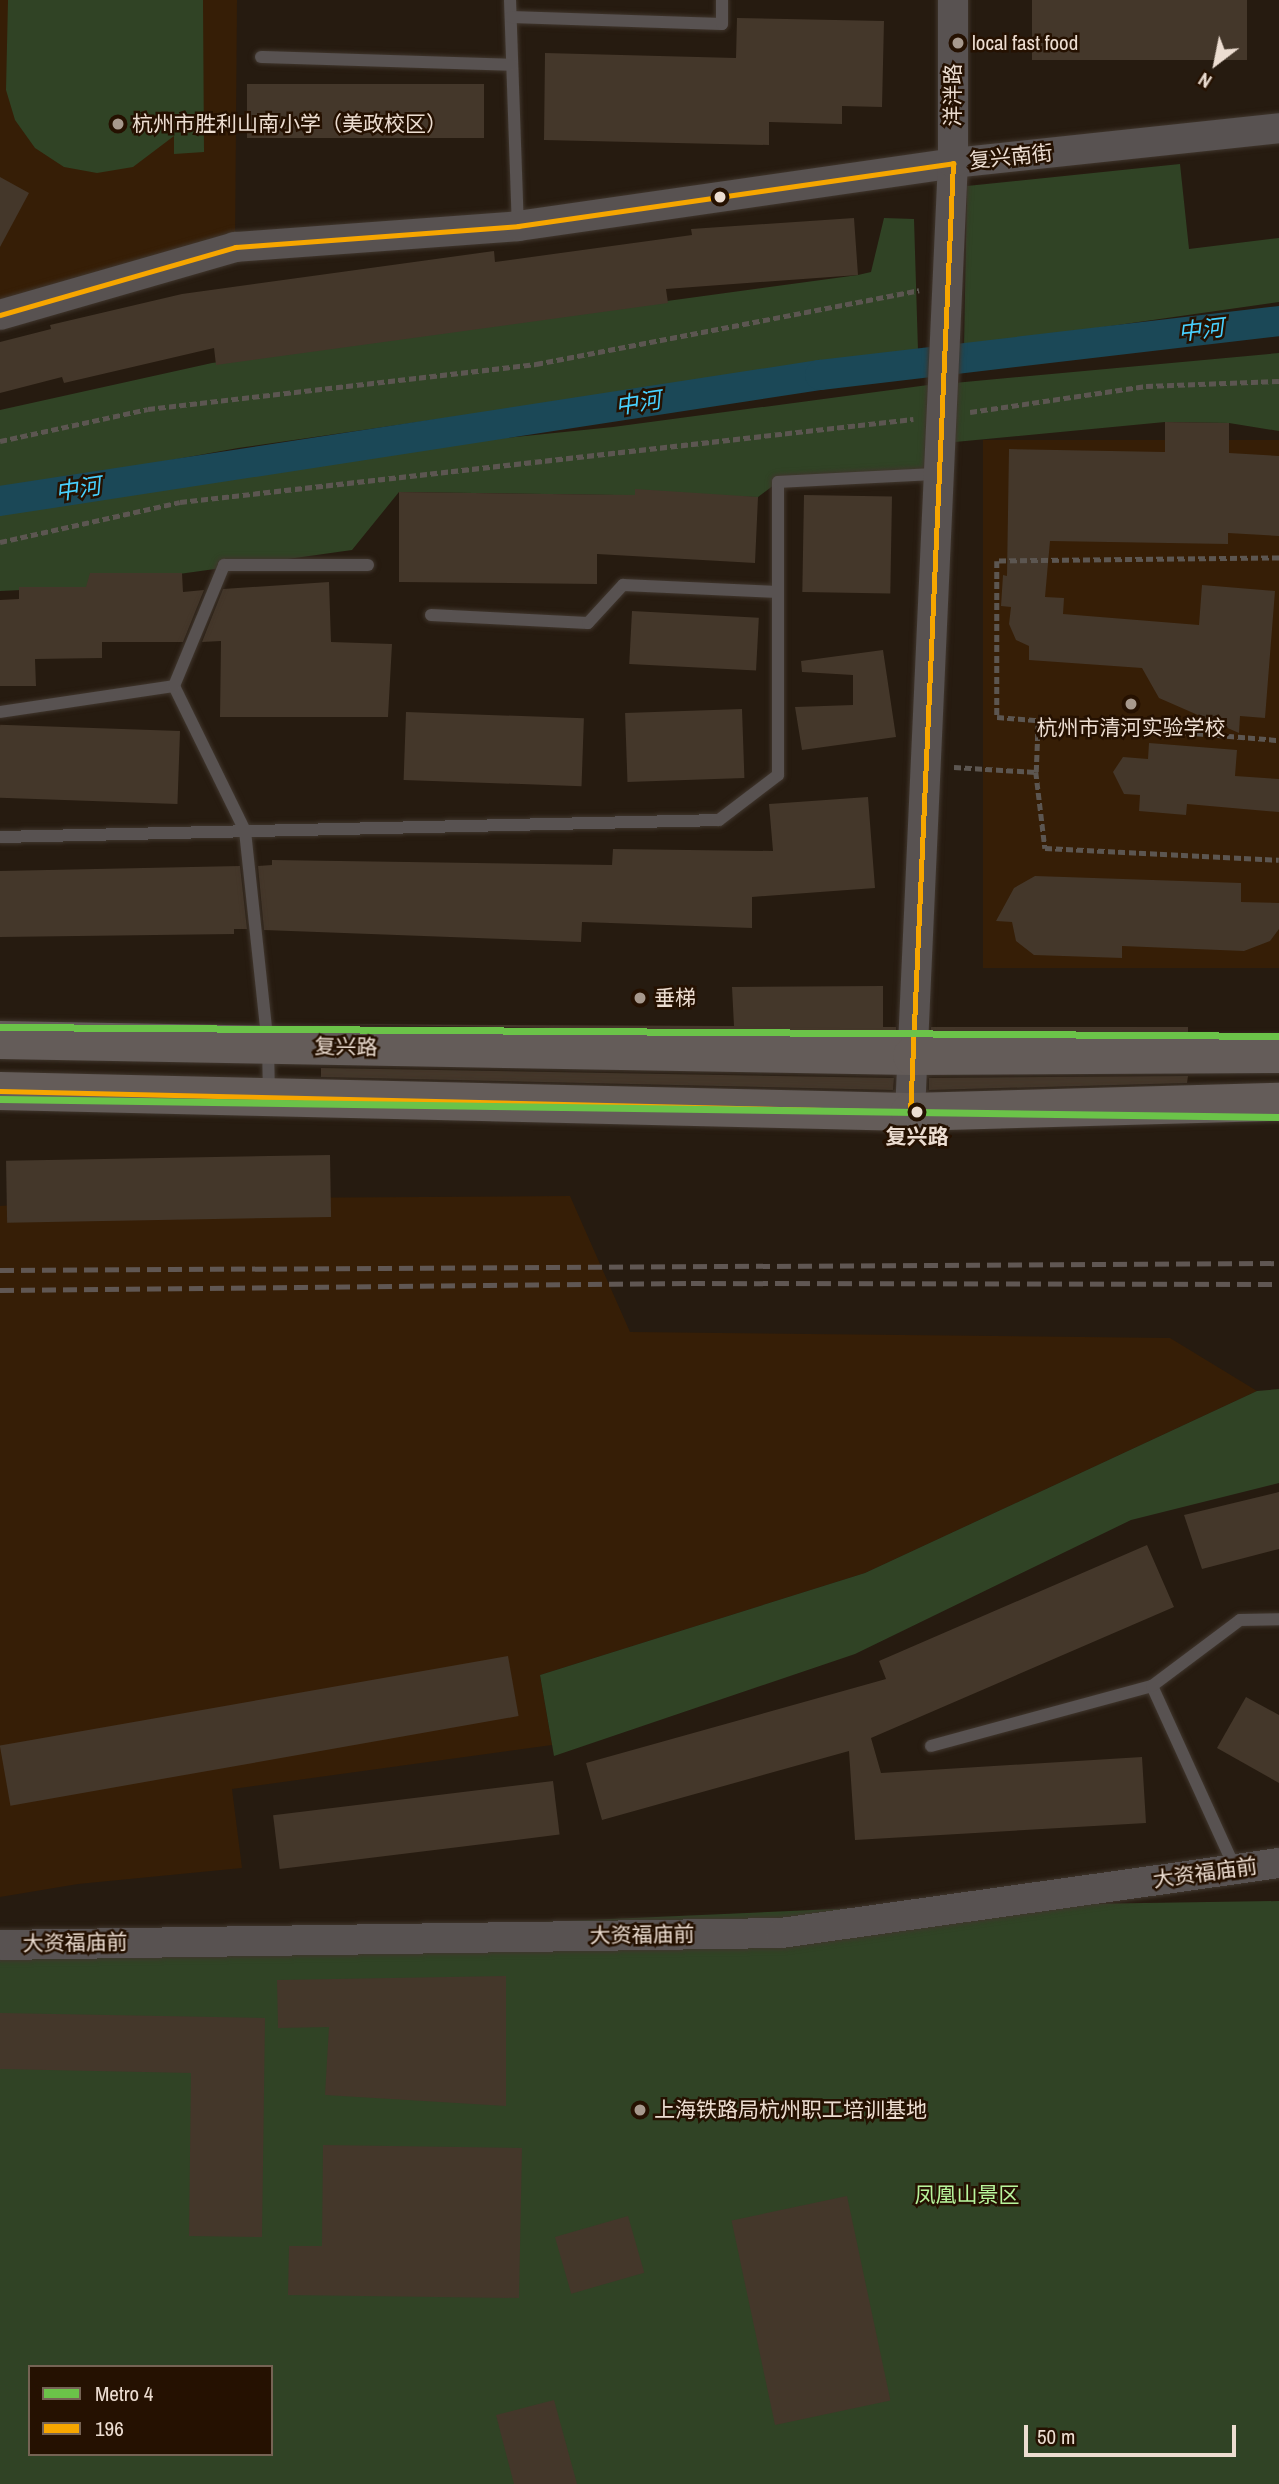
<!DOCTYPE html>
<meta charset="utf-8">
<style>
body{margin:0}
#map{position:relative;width:1279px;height:2484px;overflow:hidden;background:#261b10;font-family:"Archivo Narrow","Noto Sans SC",sans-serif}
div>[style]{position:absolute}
.built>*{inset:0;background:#361e06;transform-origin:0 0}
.green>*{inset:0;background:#304325}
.canal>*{height:30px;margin:-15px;padding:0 15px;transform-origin:15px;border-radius:15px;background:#1b4857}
.building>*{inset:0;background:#44372a;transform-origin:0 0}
.path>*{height:4.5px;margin-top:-2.25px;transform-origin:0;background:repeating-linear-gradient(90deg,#5c5651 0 7px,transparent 0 10.5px)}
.roads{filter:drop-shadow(0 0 2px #40362d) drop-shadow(0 0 2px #40362d)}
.service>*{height:12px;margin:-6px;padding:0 6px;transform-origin:6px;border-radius:6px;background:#585251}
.tertiary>*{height:30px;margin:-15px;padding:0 15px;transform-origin:15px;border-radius:15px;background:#585251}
.primary>*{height:38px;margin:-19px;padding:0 19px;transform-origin:19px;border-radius:19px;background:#645c59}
.rail>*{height:5px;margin-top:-2.5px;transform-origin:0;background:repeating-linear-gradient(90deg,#605753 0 14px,transparent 0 21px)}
.bus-1>*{height:5px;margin:-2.5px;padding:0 2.5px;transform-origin:2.5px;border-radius:2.5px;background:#f7a600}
.metro-1>*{height:7px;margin:-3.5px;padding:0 3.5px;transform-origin:3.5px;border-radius:3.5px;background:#6bc349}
.dots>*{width:19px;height:19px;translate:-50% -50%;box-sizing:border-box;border:4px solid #251101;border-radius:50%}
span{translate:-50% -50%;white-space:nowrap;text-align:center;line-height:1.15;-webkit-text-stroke:5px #251101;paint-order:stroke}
.poi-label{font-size:21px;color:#ecddd1}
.left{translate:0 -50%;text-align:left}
.street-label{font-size:21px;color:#ecddd1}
.stop-label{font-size:21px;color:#ecddd1;font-weight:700}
.park-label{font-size:21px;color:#b8f59c}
.water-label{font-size:23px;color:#48d0fe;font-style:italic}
.legend{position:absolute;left:28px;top:2365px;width:245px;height:91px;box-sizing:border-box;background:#251101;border:2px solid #756354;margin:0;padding:9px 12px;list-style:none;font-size:21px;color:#ecddd1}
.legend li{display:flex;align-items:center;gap:14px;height:35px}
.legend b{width:35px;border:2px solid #756354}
.north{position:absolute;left:1181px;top:28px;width:70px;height:70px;-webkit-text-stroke:5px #251101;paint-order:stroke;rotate:212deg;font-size:19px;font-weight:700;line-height:28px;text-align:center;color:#ecddd1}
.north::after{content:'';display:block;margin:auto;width:24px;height:32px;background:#ecddd1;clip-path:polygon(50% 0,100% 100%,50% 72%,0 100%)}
.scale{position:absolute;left:1024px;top:2425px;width:212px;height:32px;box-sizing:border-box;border:4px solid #ecddd1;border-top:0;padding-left:9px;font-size:21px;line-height:24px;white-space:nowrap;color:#ecddd1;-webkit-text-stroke:5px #251101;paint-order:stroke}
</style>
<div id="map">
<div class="built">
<div style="clip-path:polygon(0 0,237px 0,235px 247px,0 315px)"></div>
<div style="left:983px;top:440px;width:296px;height:528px"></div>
<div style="clip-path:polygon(570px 1196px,630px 1332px,1170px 1338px,1257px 1391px,865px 1573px,540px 1675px,552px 1745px,232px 1789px,242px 1868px,78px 1884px,0 1897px,0 1206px,102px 1199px)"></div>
</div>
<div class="green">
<div style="clip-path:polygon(8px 0,203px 0,204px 152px,174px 154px,174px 136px,133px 167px,97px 173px,64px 167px,35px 148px,15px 120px,6px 90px)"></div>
<div style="clip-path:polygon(1180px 164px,1189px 249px,1279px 238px,1279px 302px,964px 347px,967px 186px)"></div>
<div style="clip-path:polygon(884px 218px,914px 219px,918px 350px,238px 448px,0 491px,0 410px,212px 363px,858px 275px,871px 272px)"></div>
<div style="clip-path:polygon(1279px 353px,1279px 431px,1229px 423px,1165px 422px,955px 442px,954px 383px)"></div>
<div style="clip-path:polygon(943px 383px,939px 474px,778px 482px,758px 497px,399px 492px,352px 550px,86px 587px,0 591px,0 505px,221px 467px,613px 427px)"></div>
<div style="clip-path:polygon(1279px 1389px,1279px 1483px,1131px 1520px,855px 1654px,554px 1756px,540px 1675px,865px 1573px,1257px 1391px)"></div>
<div style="clip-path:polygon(evenodd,1279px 1901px,1279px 2484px,0 2484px,0 1946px,881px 1907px,1279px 1901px,30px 2367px,271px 2367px,271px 2454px,30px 2454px,30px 2367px)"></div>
</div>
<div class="canal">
<div style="left:0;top:501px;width:830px;rotate:-8.74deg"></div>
<div style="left:820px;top:375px;width:462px;rotate:-6.7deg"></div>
</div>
<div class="building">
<div style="left:1032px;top:0;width:215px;height:60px"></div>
<div style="clip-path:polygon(737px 18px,884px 21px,882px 107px,842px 106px,842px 124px,769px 122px,769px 145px,544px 140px,545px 53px,736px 58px)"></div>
<div style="left:247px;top:84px;width:237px;height:54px"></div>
<div style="clip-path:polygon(0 177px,29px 193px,0 247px)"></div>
<div style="clip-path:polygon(854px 218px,858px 275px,666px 289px,668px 303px,216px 365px,214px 348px,64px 383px,62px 377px,0 393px,0 342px,51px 329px,50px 325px,182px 294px,494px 251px,495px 262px,692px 235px,691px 229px)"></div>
<div style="clip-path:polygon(1165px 422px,1229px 423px,1229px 453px,1279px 456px,1279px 536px,1228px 533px,1228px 544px,1050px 541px,1045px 597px,1064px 598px,1063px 614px,1199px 625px,1202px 585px,1275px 591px,1265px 718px,1240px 716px,1239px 733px,1159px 698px,1142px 668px,1029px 660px,1029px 646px,1016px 640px,1009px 624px,1011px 607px,1001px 606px,1003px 575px,1007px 576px,1009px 449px,1165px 452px)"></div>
<div style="clip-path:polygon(635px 489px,758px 497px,755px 563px,597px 554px,597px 584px,399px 582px,399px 492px,635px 495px)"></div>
<div style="left:804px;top:495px;width:88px;height:97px;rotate:1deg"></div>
<div style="clip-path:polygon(90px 573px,182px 573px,183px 592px,204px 590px,183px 642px,102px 642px,102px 658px,35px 659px,36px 686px,0 686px,0 600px,19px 599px,19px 587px,86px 587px)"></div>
<div style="clip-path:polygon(329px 582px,331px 642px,392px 644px,388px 717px,220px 717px,221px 641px,202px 642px,223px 589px)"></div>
<div style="left:632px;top:611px;width:127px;height:53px;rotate:3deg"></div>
<div style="clip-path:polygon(883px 650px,896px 737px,802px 750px,795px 707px,853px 705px,853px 675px,802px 672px,801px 661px)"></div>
<div style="left:742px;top:709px;width:69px;height:117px;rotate:88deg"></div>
<div style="left:406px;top:712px;width:178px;height:68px;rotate:2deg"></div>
<div style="left:180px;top:731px;width:73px;height:180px;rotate:92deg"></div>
<div style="clip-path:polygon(1149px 743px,1237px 750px,1235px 776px,1279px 779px,1279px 812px,1187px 804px,1186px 815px,1139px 811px,1140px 795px,1124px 794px,1113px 772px,1123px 757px,1148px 759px)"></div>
<div style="clip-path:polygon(868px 797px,875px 888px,752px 897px,752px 928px,582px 922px,581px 942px,264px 930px,258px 866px,272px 865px,272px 860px,612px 865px,613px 849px,773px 851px,769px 804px)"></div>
<div style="clip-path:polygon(240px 866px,247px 929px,234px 929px,234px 934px,0 937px,0 871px)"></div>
<div style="clip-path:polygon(1035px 876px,1241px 883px,1241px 902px,1279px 903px,1279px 929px,1270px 941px,1244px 951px,1122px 946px,1122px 958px,1034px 955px,1016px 941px,1012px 922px,996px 921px,1014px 888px)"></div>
<div style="clip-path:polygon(883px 986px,883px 1027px,896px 1027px,896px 1034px,322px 1024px,734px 1026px,732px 987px)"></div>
<div style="clip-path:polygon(931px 1027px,1188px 1027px,1188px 1033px,931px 1034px)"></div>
<div style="clip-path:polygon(321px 1068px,894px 1078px,893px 1090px,321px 1077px)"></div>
<div style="clip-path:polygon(1188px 1076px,1187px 1083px,929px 1090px,929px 1078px)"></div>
<div style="left:330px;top:1155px;width:62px;height:324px;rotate:89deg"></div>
<div style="clip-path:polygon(1279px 1492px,1279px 1549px,1202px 1569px,1184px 1515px)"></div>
<div style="clip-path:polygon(1147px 1545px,1174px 1607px,871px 1738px,881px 1773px,1142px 1757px,1146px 1823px,855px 1840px,849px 1751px,602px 1820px,586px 1763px,886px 1679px,879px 1661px)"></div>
<div style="left:508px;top:1656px;width:61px;height:516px;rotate:80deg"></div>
<div style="clip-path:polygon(1246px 1697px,1279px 1715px,1279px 1783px,1217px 1748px)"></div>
<div style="left:553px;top:1781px;width:54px;height:282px;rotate:83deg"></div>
<div style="clip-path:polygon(506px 1976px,506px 2106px,325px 2095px,329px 2027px,278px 2028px,277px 1980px)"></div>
<div style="clip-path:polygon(0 2013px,265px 2018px,262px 2237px,189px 2236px,191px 2073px,0 2069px)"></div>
<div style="clip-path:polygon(323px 2145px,522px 2148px,519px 2298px,288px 2295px,289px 2246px,322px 2246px)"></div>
<div style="left:847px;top:2196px;width:209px;height:118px;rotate:78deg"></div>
<div style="left:628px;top:2216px;width:59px;height:76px;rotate:74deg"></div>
<div style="clip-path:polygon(554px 2400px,577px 2484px,514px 2484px,496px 2415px)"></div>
</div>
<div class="path">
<div style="left:970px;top:412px;width:178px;rotate:-8.4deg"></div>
<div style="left:1146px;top:386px;width:133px;rotate:-2.2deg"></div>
<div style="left:0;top:441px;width:151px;rotate:-12.2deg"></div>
<div style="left:148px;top:409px;width:391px;rotate:-6.6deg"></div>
<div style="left:536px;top:364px;width:390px;rotate:-10.9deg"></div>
<div style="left:0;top:542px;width:184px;rotate:-12.5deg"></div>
<div style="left:180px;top:502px;width:738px;rotate:-6.46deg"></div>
<div style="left:1279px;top:558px;width:282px;rotate:179.4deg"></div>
<div style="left:997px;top:561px;width:156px;rotate:90deg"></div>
<div style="left:997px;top:717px;width:283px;rotate:4.7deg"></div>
<div style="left:954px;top:767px;width:82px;rotate:3.5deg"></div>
<div style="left:1036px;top:772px;width:77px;rotate:83.2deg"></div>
<div style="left:1045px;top:848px;width:234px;rotate:2.9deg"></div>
<div style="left:1036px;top:772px;width:52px;rotate:-87.8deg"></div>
</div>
<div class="roads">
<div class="service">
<div style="left:510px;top:0;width:226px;rotate:88deg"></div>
<div style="left:511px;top:17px;width:211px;rotate:1.9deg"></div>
<div style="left:722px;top:24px;width:24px;rotate:-90deg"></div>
<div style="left:261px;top:57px;width:251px;rotate:1.8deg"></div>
<div style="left:431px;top:615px;width:157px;rotate:2.9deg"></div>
<div style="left:588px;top:623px;width:52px;rotate:-47.4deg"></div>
<div style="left:623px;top:585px;width:155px;rotate:2.6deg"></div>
<div style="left:174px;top:686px;width:161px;rotate:63.9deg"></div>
<div style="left:245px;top:831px;width:215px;rotate:83.9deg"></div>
<div style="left:268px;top:1045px;width:50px;rotate:88.9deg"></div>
<div style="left:0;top:712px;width:176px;rotate:-8.5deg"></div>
<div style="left:174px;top:686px;width:131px;rotate:-67.5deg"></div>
<div style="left:224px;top:565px;width:144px"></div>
<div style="left:0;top:837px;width:719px;rotate:-1.35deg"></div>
<div style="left:719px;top:820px;width:74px;rotate:-37.3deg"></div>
<div style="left:778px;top:775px;width:293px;rotate:-90deg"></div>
<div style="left:778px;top:482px;width:160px;rotate:-2.9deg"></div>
<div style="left:1152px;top:1686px;width:200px;rotate:65.5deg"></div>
<div style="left:931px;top:1746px;width:229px;rotate:-15.2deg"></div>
<div style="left:1152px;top:1686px;width:110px;rotate:-36.9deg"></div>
<div style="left:1240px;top:1620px;width:39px;rotate:-1deg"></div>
</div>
<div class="tertiary">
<div style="left:0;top:315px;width:245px;rotate:-16.1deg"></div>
<div style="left:235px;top:247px;width:284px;rotate:-4.2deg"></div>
<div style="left:518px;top:226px;width:440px;rotate:-8.2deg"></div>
<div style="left:953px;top:163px;width:328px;rotate:-6.1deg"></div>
<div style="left:910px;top:1112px;width:950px;rotate:-87.41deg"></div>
<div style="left:953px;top:163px;width:163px;rotate:-90deg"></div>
<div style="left:0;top:1945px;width:781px;rotate:-0.88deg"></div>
<div style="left:781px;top:1933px;width:503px;rotate:-8deg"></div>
</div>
<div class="primary">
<div style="left:0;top:1040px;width:912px;rotate:1.01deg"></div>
<div style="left:912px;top:1056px;width:367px;rotate:-0.3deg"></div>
<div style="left:0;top:1091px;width:910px;rotate:1.32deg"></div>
<div style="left:910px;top:1112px;width:369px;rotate:-1.6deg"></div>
</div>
</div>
<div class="rail">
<div style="left:0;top:1270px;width:1279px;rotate:-0.31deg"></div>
<div style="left:0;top:1290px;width:691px;rotate:-0.58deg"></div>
<div style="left:691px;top:1283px;width:588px;rotate:0.1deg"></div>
</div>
<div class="bus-1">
<div style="left:0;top:315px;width:245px;rotate:-16.1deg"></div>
<div style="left:235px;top:247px;width:284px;rotate:-4.2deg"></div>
<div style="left:518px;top:226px;width:440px;rotate:-8.2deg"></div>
<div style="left:953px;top:163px;width:950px;rotate:92.59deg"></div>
<div style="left:910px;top:1112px;width:910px;rotate:-178.68deg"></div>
</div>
<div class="metro-1">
<div style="left:0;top:1027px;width:1279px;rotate:0.4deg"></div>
<div style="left:0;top:1099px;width:1279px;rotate:0.81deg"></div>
</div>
<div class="dots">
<div style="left:958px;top:43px;background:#a7998d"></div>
<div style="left:118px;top:124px;background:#a7998d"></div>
<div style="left:720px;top:197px;background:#ecddd1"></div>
<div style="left:1131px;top:704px;background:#a7998d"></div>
<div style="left:640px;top:998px;background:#a7998d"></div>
<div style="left:917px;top:1112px;background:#ecddd1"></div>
<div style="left:640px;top:2110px;background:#a7998d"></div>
</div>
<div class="poi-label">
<span class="left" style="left:972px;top:43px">local fast food</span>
<span class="left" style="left:132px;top:124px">杭州市胜利山南小学（美政校区）</span>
<span style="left:1131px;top:728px">杭州市清河实验学校</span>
<span class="left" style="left:654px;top:998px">垂梯</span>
<span class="left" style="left:654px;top:2110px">上海铁路局杭州职工培训基地</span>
</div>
<div class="street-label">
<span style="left:953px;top:95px;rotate:-90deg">洋泮路</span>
<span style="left:1011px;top:157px;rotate:-6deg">复兴南街</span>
<span style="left:346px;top:1047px;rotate:1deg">复兴路</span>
<span style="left:1205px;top:1873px;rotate:-8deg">大资福庙前</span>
<span style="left:642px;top:1935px;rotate:-1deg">大资福庙前</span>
<span style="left:75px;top:1943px;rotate:-1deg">大资福庙前</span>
</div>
<div class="stop-label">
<span style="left:917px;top:1137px">复兴路</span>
</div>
<div class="park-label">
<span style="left:967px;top:2195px">凤凰山景区</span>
</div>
<div class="water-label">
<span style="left:1201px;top:330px;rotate:-7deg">中河</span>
<span style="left:638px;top:403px;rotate:-9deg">中河</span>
<span style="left:78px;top:489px;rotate:-9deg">中河</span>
</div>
<ul class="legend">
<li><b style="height:9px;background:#6bc349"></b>Metro 4</li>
<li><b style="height:9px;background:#f7a600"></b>196</li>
</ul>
<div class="north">N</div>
<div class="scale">50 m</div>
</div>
